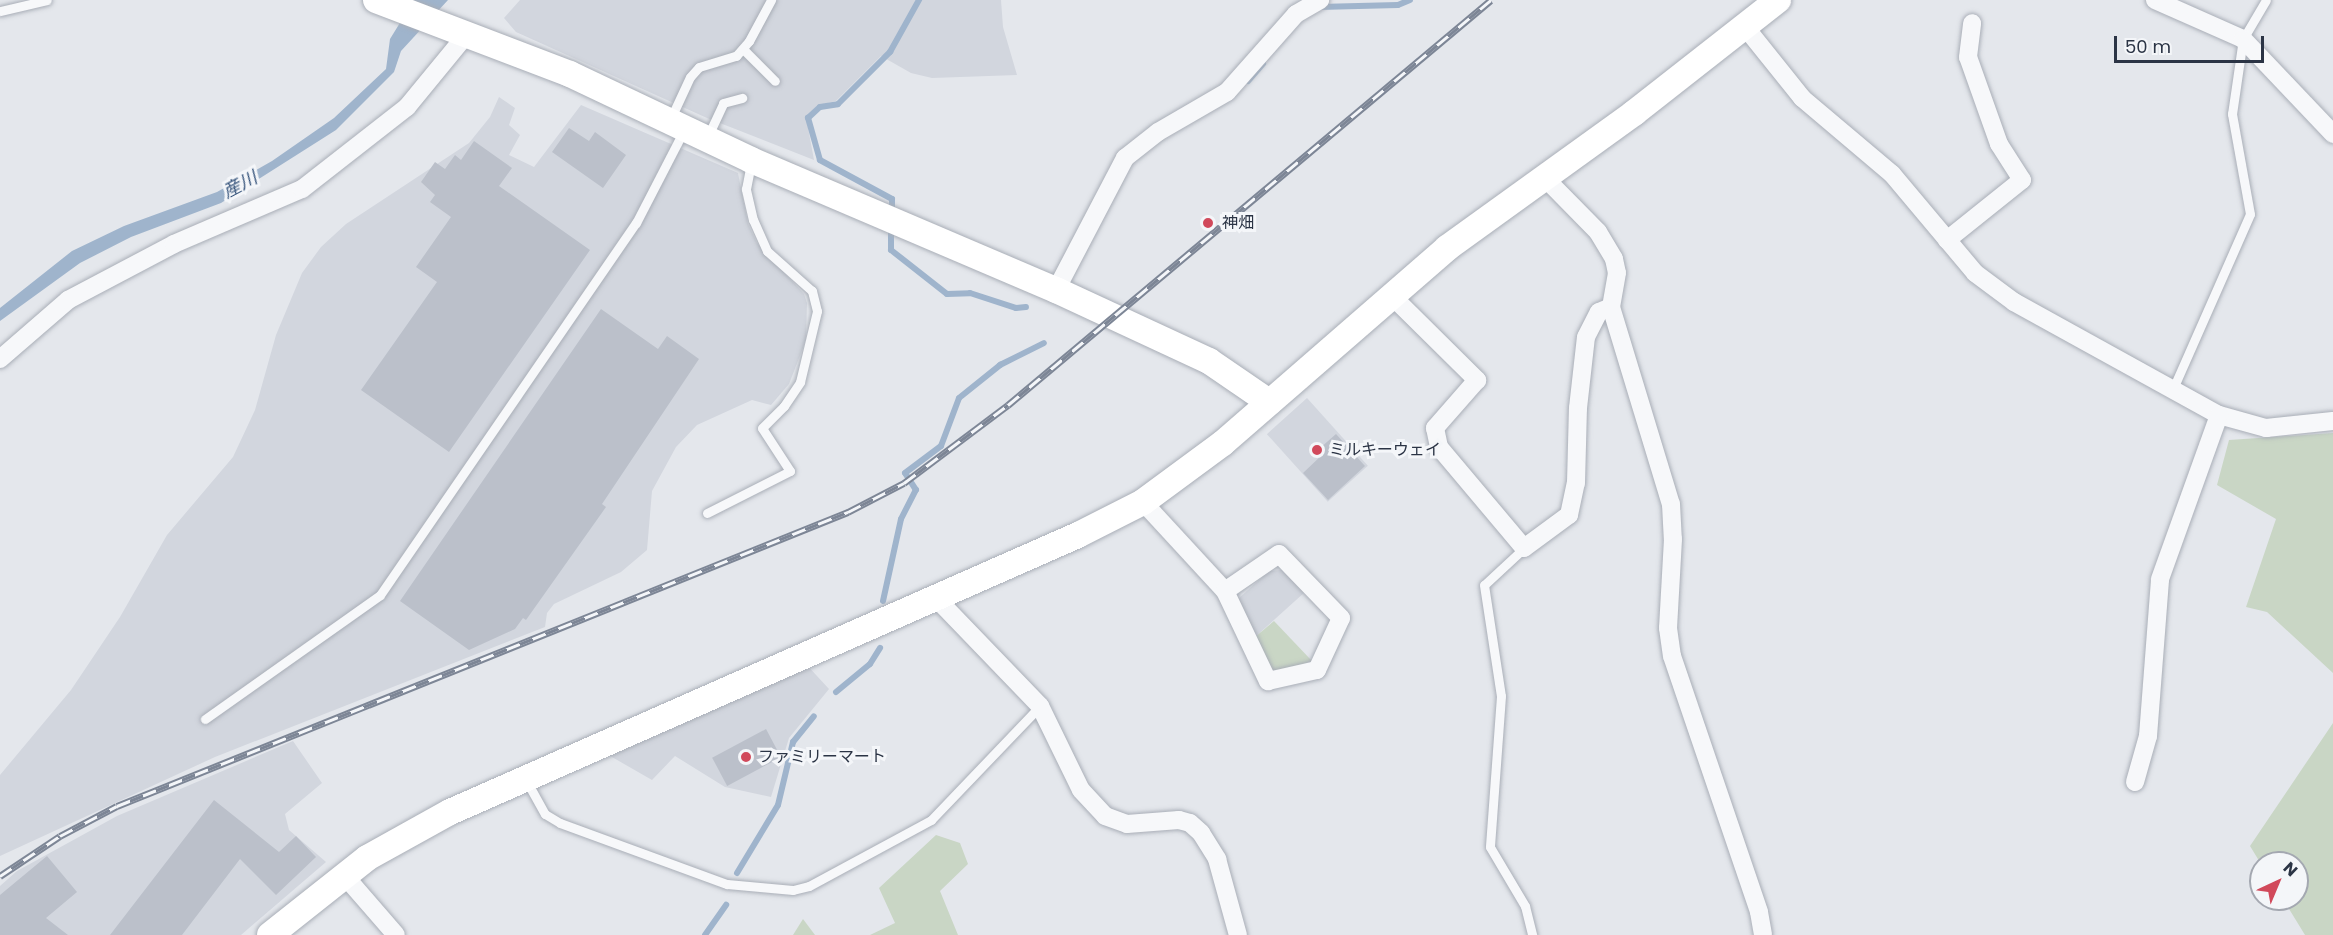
<!DOCTYPE html>
<meta charset="utf-8">
<style>
body{margin:0}
#map{position:relative;width:2333px;height:935px;overflow:hidden;background:#e4e7ec;font-family:Poppins,"Noto Sans JP",sans-serif}
div>[style]{position:absolute}
.built>*{inset:0;background:#d2d6de;transform-origin:0 0}
.green>*{inset:0;background:#c9d6c5}
.water>*{inset:0;background:#9fb4cc}
.stream>*{height:6px;margin:-3px;padding:0 3px;transform-origin:3px;border-radius:3px;background:#9fb4cc}
.building>*{inset:0;background:#bbc0ca;transform-origin:0 0}
.roads{filter:drop-shadow(0 0 2px #a9aeb7) drop-shadow(0 0 2px #a9aeb7)}
.lane>*{height:9px;margin:-4.5px;padding:0 4.5px;transform-origin:4.5px;border-radius:4.5px;background:#f7f8fa}
.street>*{height:18px;margin:-9px;padding:0 9px;transform-origin:9px;border-radius:9px;background:#f7f8fa}
.secondary>*{height:26px;margin:-13px;padding:0 13px;transform-origin:13px;border-radius:13px;background:#fff}
.rail>*{height:7px;margin-top:-3.5px;transform-origin:0;background:repeating-linear-gradient(90deg,#f4f6f9 0 14px,#7d8696 0 28px);box-sizing:border-box;border-block:2px solid #7d8696}
.dots>*{width:16px;height:16px;translate:-50% -50%;box-sizing:border-box;border:3px solid #f4f6f9;border-radius:50%}
span{translate:-50% -50%;white-space:nowrap;text-align:center;line-height:1.15;-webkit-text-stroke:6px #f4f6f9;paint-order:stroke}
.poi-label{font-size:16px;color:#2b3445}
.left{translate:0 -50%;text-align:left}
.water-label{font-size:18px;color:#34527a;font-style:italic}
.north{position:absolute;left:2249px;top:851px;width:60px;height:60px;box-sizing:border-box;background:#f4f6f9;border:2px solid #a4a8b1;border-radius:50%;rotate:44deg;font-size:16px;font-weight:700;line-height:24px;text-align:center;color:#2b3445}
.north::after{content:'';display:block;margin:auto;width:21px;height:27px;background:#d1495b;clip-path:polygon(50% 0,100% 100%,50% 72%,0 100%)}
.scale{position:absolute;left:2114px;top:36px;width:150px;height:27px;box-sizing:border-box;border:3px solid #2b3445;border-top:0;padding-left:8px;font-size:18px;line-height:21px;white-space:nowrap;color:#2b3445;-webkit-text-stroke:4px #f4f6f9;paint-order:stroke}
</style>
<div id="map">
<div class="built">
<div style="clip-path:polygon(520px 0,1001px 0,1003px 27px,1017px 75px,932px 78px,911px 73px,881px 56px,836px 101px,820px 105px,806px 117px,814px 160px,707px 118px,516px 32px,504px 18px)"></div>
<div style="clip-path:polygon(499px 97px,515px 108px,509px 125px,520px 135px,509px 155px,534px 167px,581px 105px,738px 173px,748px 224px,757px 243px,804px 294px,807px 303px,806px 340px,789px 384px,771px 405px,752px 400px,697px 425px,676px 447px,652px 491px,647px 550px,621px 572px,554px 604px,547px 613px,545px 627px,215px 757px,0 856px,0 775px,71px 690px,120px 617px,167px 535px,233px 457px,255px 410px,276px 335px,302px 273px,321px 247px,346px 224px,469px 143px,490px 117px)"></div>
<div style="left:1307px;top:398px;width:91px;height:54px;rotate:48deg"></div>
<div style="clip-path:polygon(1282px 570px,1305px 592px,1255px 637px,1238px 599px,1269px 571px)"></div>
<div style="clip-path:polygon(805px 663px,829px 689px,789px 738px,771px 797px,725px 787px,675px 756px,652px 780px,605px 753px)"></div>
<div style="clip-path:polygon(293px 741px,322px 783px,285px 814px,289px 830px,326px 862px,241px 935px,0 935px,0 886px,17px 871px,117px 816px)"></div>
</div>
<div class="green">
<div style="clip-path:polygon(2333px 433px,2333px 673px,2267px 612px,2246px 607px,2276px 519px,2217px 485px,2229px 440px)"></div>
<div style="clip-path:polygon(1274px 621px,1312px 661px,1279px 673px,1267px 667px,1255px 637px)"></div>
<div style="clip-path:polygon(2333px 723px,2333px 935px,2305px 935px,2283px 899px,2297px 899px,2297px 863px,2261px 864px,2250px 846px)"></div>
<div style="clip-path:polygon(936px 835px,960px 843px,968px 864px,940px 891px,958px 935px,870px 935px,895px 923px,879px 888px)"></div>
<div style="clip-path:polygon(803px 919px,815px 935px,793px 935px)"></div>
</div>
<div class="water">
<div style="clip-path:polygon(414px 0,448px 0,401px 51px,394px 72px,336px 130px,221px 203px,131px 237px,80px 263px,0 321px,0 308px,72px 251px,124px 226px,217px 192px,272px 161px,334px 118px,386px 69px,390px 39px)"></div>
</div>
<div class="stream">
<div style="left:1319px;top:7px;width:79px;rotate:-1.5deg"></div>
<div style="left:1398px;top:5px;width:13px;rotate:-23deg"></div>
<div style="left:1248px;top:81px;width:23px;rotate:-49deg"></div>
<div style="left:892px;top:213px;width:14px;rotate:-90deg"></div>
<div style="left:892px;top:199px;width:82px;rotate:-151.6deg"></div>
<div style="left:820px;top:160px;width:44px;rotate:-105.9deg"></div>
<div style="left:808px;top:118px;width:16px;rotate:-43deg"></div>
<div style="left:820px;top:107px;width:18px;rotate:-9deg"></div>
<div style="left:838px;top:104px;width:74px;rotate:-45deg"></div>
<div style="left:890px;top:52px;width:60px;rotate:-60.9deg"></div>
<div style="left:891px;top:226px;width:24px;rotate:90deg"></div>
<div style="left:891px;top:250px;width:71px;rotate:38.2deg"></div>
<div style="left:947px;top:294px;width:23px;rotate:-2deg"></div>
<div style="left:970px;top:293px;width:48px;rotate:18.1deg"></div>
<div style="left:1016px;top:308px;width:10px;rotate:-6deg"></div>
<div style="left:883px;top:601px;width:84px;rotate:-77.6deg"></div>
<div style="left:901px;top:519px;width:33px;rotate:-63deg"></div>
<div style="left:916px;top:490px;width:20px;rotate:-123deg"></div>
<div style="left:905px;top:473px;width:45px;rotate:-36.9deg"></div>
<div style="left:941px;top:446px;width:51px;rotate:-69.4deg"></div>
<div style="left:959px;top:398px;width:53px;rotate:-38.8deg"></div>
<div style="left:1000px;top:365px;width:49px;rotate:-26.6deg"></div>
<div style="left:836px;top:692px;width:44px;rotate:-39.5deg"></div>
<div style="left:870px;top:664px;width:19px;rotate:-58deg"></div>
<div style="left:737px;top:873px;width:79px;rotate:-58.9deg"></div>
<div style="left:778px;top:805px;width:65px;rotate:-76.6deg"></div>
<div style="left:793px;top:742px;width:33px;rotate:-51deg"></div>
<div style="left:705px;top:935px;width:37px;rotate:-55deg"></div>
</div>
<div class="building">
<div style="clip-path:polygon(569px 128px,589px 141px,595px 132px,626px 155px,603px 188px,552px 152px)"></div>
<div style="clip-path:polygon(474px 141px,512px 168px,499px 186px,590px 250px,449px 452px,361px 390px,437px 282px,416px 267px,451px 217px,430px 202px,435px 195px,421px 182px,435px 162px,445px 169px,455px 155px,461px 160px)"></div>
<div style="clip-path:polygon(601px 309px,658px 349px,667px 336px,699px 359px,602px 504px,606px 507px,526px 620px,523px 618px,515px 629px,469px 650px,400px 601px)"></div>
<div style="clip-path:polygon(1336px 434px,1365px 466px,1328px 500px,1303px 473px,1323px 454px,1319px 449px)"></div>
<div style="left:766px;top:729px;width:32px;height:61px;rotate:62deg"></div>
<div style="clip-path:polygon(214px 800px,279px 852px,296px 836px,316px 857px,276px 895px,240px 859px,182px 935px,110px 935px)"></div>
<div style="clip-path:polygon(47px 856px,77px 892px,46px 918px,68px 935px,0 935px,0 895px)"></div>
</div>
<div class="roads">
<div class="lane">
<div style="left:0;top:11px;width:48px;rotate:-13.2deg"></div>
<div style="left:743px;top:49px;width:45px;rotate:45deg"></div>
<div style="left:670px;top:120px;width:47px;rotate:-65.1deg"></div>
<div style="left:690px;top:77px;width:13px;rotate:-48deg"></div>
<div style="left:699px;top:67px;width:39px;rotate:-17deg"></div>
<div style="left:736px;top:56px;width:20px;rotate:-49deg"></div>
<div style="left:749px;top:41px;width:47px;rotate:-61.8deg"></div>
<div style="left:707px;top:138px;width:38px;rotate:-65deg"></div>
<div style="left:723px;top:103px;width:20px;rotate:-15deg"></div>
<div style="left:2172px;top:391px;width:193px;rotate:-66.2deg"></div>
<div style="left:2250px;top:214px;width:102px;rotate:-100.2deg"></div>
<div style="left:2232px;top:114px;width:76px;rotate:-81.7deg"></div>
<div style="left:2243px;top:39px;width:45px;rotate:-59.5deg"></div>
<div style="left:707px;top:513px;width:93px;rotate:-26.8deg"></div>
<div style="left:790px;top:471px;width:51px;rotate:-123.1deg"></div>
<div style="left:762px;top:428px;width:31px;rotate:-45deg"></div>
<div style="left:784px;top:406px;width:29px;rotate:-56deg"></div>
<div style="left:800px;top:382px;width:73px;rotate:-76.5deg"></div>
<div style="left:817px;top:311px;width:21px;rotate:-104deg"></div>
<div style="left:812px;top:291px;width:60px;rotate:-138.4deg"></div>
<div style="left:767px;top:251px;width:34px;rotate:-114deg"></div>
<div style="left:753px;top:220px;width:32px;rotate:-103deg"></div>
<div style="left:746px;top:189px;width:26px;rotate:-79deg"></div>
<div style="left:1524px;top:548px;width:54px;rotate:137.2deg"></div>
<div style="left:1484px;top:585px;width:112px;rotate:81.3deg"></div>
<div style="left:1501px;top:696px;width:151px;rotate:94.2deg"></div>
<div style="left:1490px;top:847px;width:69px;rotate:59.3deg"></div>
<div style="left:1525px;top:906px;width:30px;rotate:76deg"></div>
<div style="left:205px;top:719px;width:214px;rotate:-35.3deg"></div>
<div style="left:380px;top:595px;width:452px;rotate:-55.5deg"></div>
<div style="left:636px;top:223px;width:105px;rotate:-62.7deg"></div>
<div style="left:526px;top:780px;width:39px;rotate:61deg"></div>
<div style="left:545px;top:814px;width:17px;rotate:31deg"></div>
<div style="left:560px;top:823px;width:178px;rotate:20.1deg"></div>
<div style="left:727px;top:884px;width:66px;rotate:5.2deg"></div>
<div style="left:793px;top:890px;width:16px;rotate:-14deg"></div>
<div style="left:809px;top:886px;width:139px;rotate:-28.4deg"></div>
<div style="left:931px;top:820px;width:158px;rotate:-46.3deg"></div>
</div>
<div class="street">
<div style="left:2155px;top:0;width:96px;rotate:23.9deg"></div>
<div style="left:2243px;top:39px;width:131px;rotate:46.5deg"></div>
<div style="left:1746px;top:28px;width:90px;rotate:51.3deg"></div>
<div style="left:1802px;top:98px;width:118px;rotate:40.2deg"></div>
<div style="left:1892px;top:174px;width:129px;rotate:50deg"></div>
<div style="left:1975px;top:273px;width:49px;rotate:36.6deg"></div>
<div style="left:2014px;top:302px;width:234px;rotate:28.9deg"></div>
<div style="left:2219px;top:415px;width:49px;rotate:15.5deg"></div>
<div style="left:2266px;top:428px;width:67px;rotate:-6deg"></div>
<div style="left:1544px;top:177px;width:77px;rotate:45.5deg"></div>
<div style="left:1598px;top:232px;width:31px;rotate:59deg"></div>
<div style="left:1614px;top:259px;width:14px;rotate:78deg"></div>
<div style="left:1617px;top:273px;width:35px;rotate:100deg"></div>
<div style="left:1611px;top:307px;width:206px;rotate:73.1deg"></div>
<div style="left:1671px;top:504px;width:35px;rotate:87deg"></div>
<div style="left:1673px;top:539px;width:89px;rotate:93.2deg"></div>
<div style="left:1668px;top:628px;width:28px;rotate:82deg"></div>
<div style="left:1672px;top:656px;width:270px;rotate:71.2deg"></div>
<div style="left:1759px;top:912px;width:23px;rotate:80deg"></div>
<div style="left:1947px;top:240px;width:96px;rotate:-38.7deg"></div>
<div style="left:2022px;top:180px;width:43px;rotate:-122.6deg"></div>
<div style="left:1999px;top:144px;width:92px;rotate:-109.6deg"></div>
<div style="left:1968px;top:57px;width:34px;rotate:-83deg"></div>
<div style="left:1056px;top:290px;width:149px;rotate:-62.4deg"></div>
<div style="left:1125px;top:158px;width:42px;rotate:-38.2deg"></div>
<div style="left:1158px;top:132px;width:80px;rotate:-30.1deg"></div>
<div style="left:1227px;top:92px;width:104px;rotate:-48.5deg"></div>
<div style="left:1296px;top:14px;width:28px;rotate:-30deg"></div>
<div style="left:1392px;top:296px;width:120px;rotate:44.7deg"></div>
<div style="left:1477px;top:380px;width:64px;rotate:131.2deg"></div>
<div style="left:1435px;top:428px;width:19px;rotate:78deg"></div>
<div style="left:1439px;top:447px;width:132px;rotate:49.9deg"></div>
<div style="left:1524px;top:548px;width:56px;rotate:-36.3deg"></div>
<div style="left:1569px;top:515px;width:33px;rotate:-78deg"></div>
<div style="left:1576px;top:483px;width:75px;rotate:-88.5deg"></div>
<div style="left:1578px;top:408px;width:71px;rotate:-83.6deg"></div>
<div style="left:1586px;top:337px;width:28px;rotate:-63deg"></div>
<div style="left:1599px;top:312px;width:13px;rotate:-23deg"></div>
<div style="left:0;top:359px;width:90px;rotate:-40.9deg"></div>
<div style="left:68px;top:300px;width:120px;rotate:-27.8deg"></div>
<div style="left:174px;top:244px;width:139px;rotate:-23.3deg"></div>
<div style="left:302px;top:189px;width:133px;rotate:-38deg"></div>
<div style="left:407px;top:107px;width:94px;rotate:-50.6deg"></div>
<div style="left:1143px;top:502px;width:121px;rotate:47.3deg"></div>
<div style="left:1225px;top:591px;width:100px;rotate:64.5deg"></div>
<div style="left:1268px;top:681px;width:50px;rotate:-12.7deg"></div>
<div style="left:1317px;top:670px;width:57px;rotate:-65.2deg"></div>
<div style="left:1341px;top:618px;width:89px;rotate:-134.1deg"></div>
<div style="left:1279px;top:554px;width:65px;rotate:145.6deg"></div>
<div style="left:936px;top:598px;width:150px;rotate:46.1deg"></div>
<div style="left:1040px;top:706px;width:93px;rotate:64deg"></div>
<div style="left:1081px;top:790px;width:35px;rotate:47deg"></div>
<div style="left:1105px;top:816px;width:23px;rotate:20deg"></div>
<div style="left:1127px;top:824px;width:52px;rotate:-4.4deg"></div>
<div style="left:1179px;top:820px;width:11px;rotate:15deg"></div>
<div style="left:1190px;top:823px;width:15px;rotate:42deg"></div>
<div style="left:1201px;top:833px;width:31px;rotate:58deg"></div>
<div style="left:1217px;top:859px;width:79px;rotate:74.6deg"></div>
<div style="left:2135px;top:782px;width:48px;rotate:-74.2deg"></div>
<div style="left:2148px;top:736px;width:157px;rotate:-85.6deg"></div>
<div style="left:2160px;top:579px;width:174px;rotate:-70.2deg"></div>
<div style="left:344px;top:875px;width:79px;rotate:49.1deg"></div>
</div>
<div class="secondary">
<div style="left:376px;top:0;width:208px;rotate:20.9deg"></div>
<div style="left:570px;top:74px;width:200px;rotate:25.4deg"></div>
<div style="left:751px;top:160px;width:332px;rotate:23.1deg"></div>
<div style="left:1056px;top:290px;width:169px;rotate:24.9deg"></div>
<div style="left:1209px;top:361px;width:73px;rotate:34.3deg"></div>
<div style="left:270px;top:935px;width:124px;rotate:-38.4deg"></div>
<div style="left:367px;top:858px;width:95px;rotate:-29deg"></div>
<div style="left:450px;top:812px;width:686px;rotate:-23.8deg"></div>
<div style="left:1078px;top:535px;width:73px;rotate:-26.9deg"></div>
<div style="left:1143px;top:502px;width:99px;rotate:-36.4deg"></div>
<div style="left:1223px;top:443px;width:297px;rotate:-41deg"></div>
<div style="left:1447px;top:248px;width:231px;rotate:-35.8deg"></div>
<div style="left:1634px;top:113px;width:183px;rotate:-38.1deg"></div>
</div>
</div>
<div class="rail">
<div style="left:0;top:876px;width:72px;rotate:-33.7deg"></div>
<div style="left:60px;top:836px;width:64px;rotate:-27.8deg"></div>
<div style="left:117px;top:806px;width:788px;rotate:-21.91deg"></div>
<div style="left:848px;top:512px;width:63px;rotate:-27.4deg"></div>
<div style="left:904px;top:483px;width:130px;rotate:-36.9deg"></div>
<div style="left:1008px;top:405px;width:630px;rotate:-39.98deg"></div>
</div>
<div class="dots">
<div style="left:1208px;top:223px;background:#d1495b"></div>
<div style="left:1317px;top:450px;background:#d1495b"></div>
<div style="left:746px;top:757px;background:#d1495b"></div>
</div>
<div class="poi-label">
<span class="left" style="left:1222px;top:223px">神畑</span>
<span class="left" style="left:1329px;top:450px">ミルキーウェイ</span>
<span class="left" style="left:758px;top:757px">ファミリーマート</span>
</div>
<div class="water-label">
<span style="left:240px;top:185px;rotate:-28deg">産川</span>
</div>
<div class="north">N</div>
<div class="scale">50 m</div>
</div>
